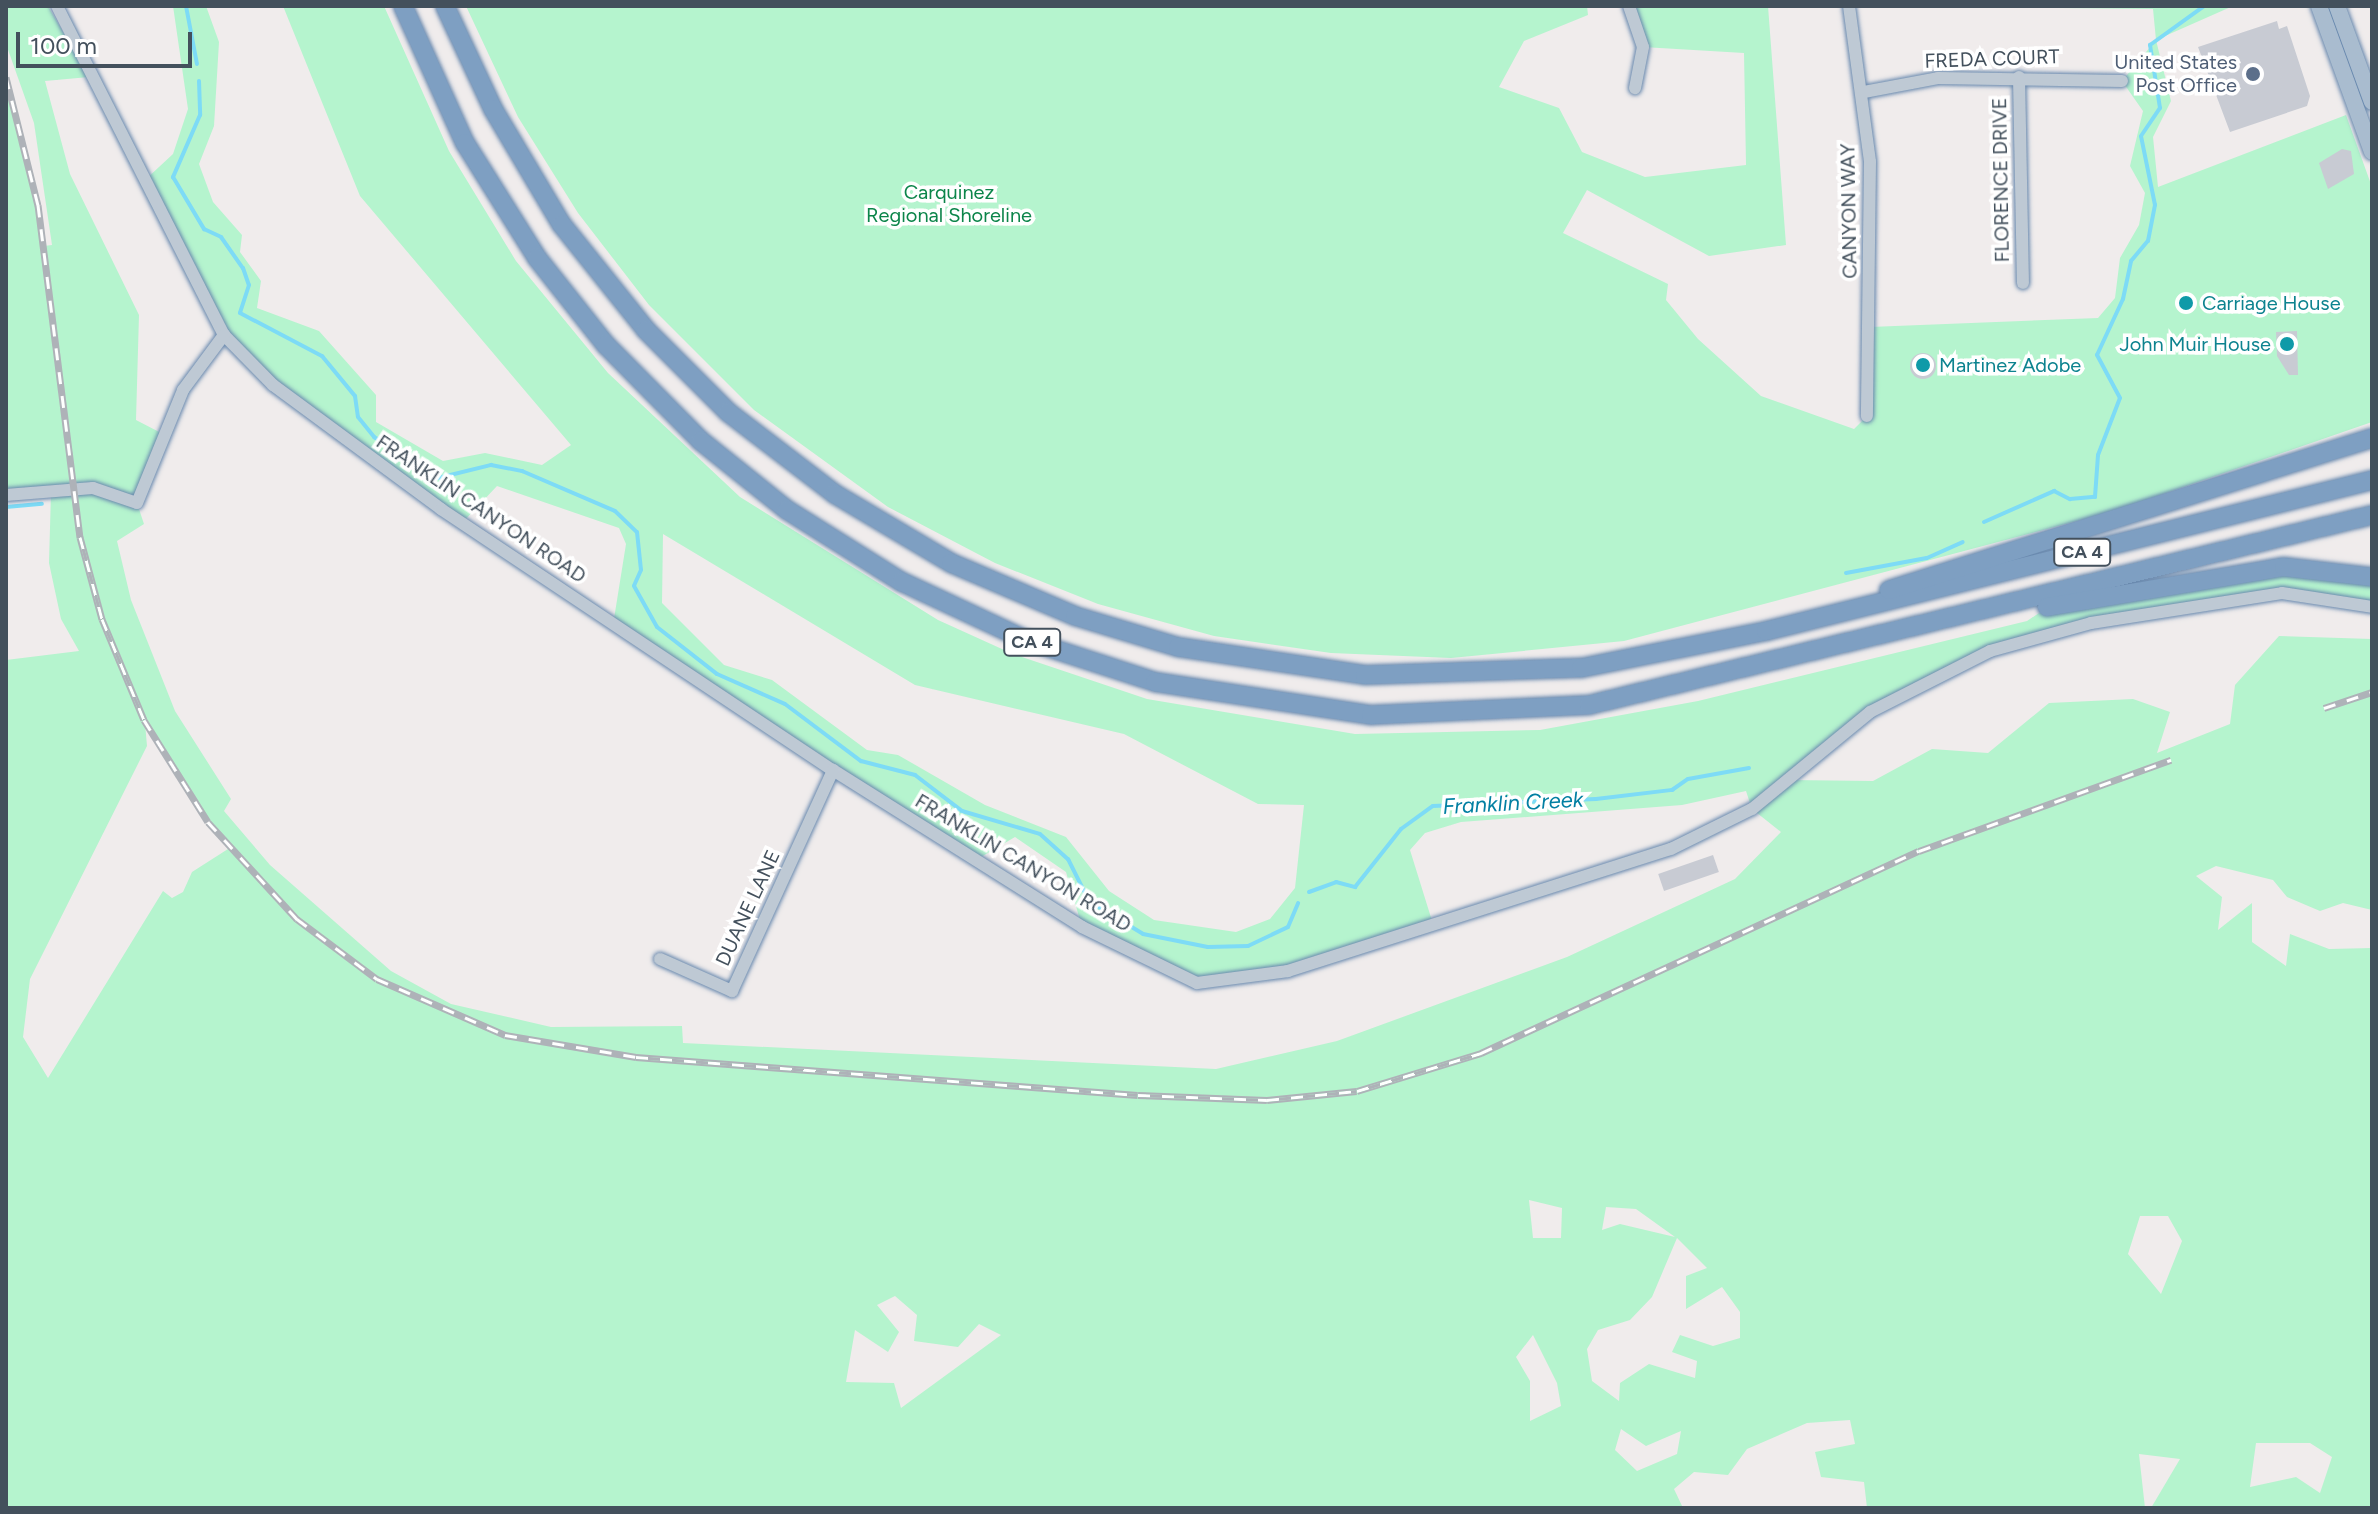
<!DOCTYPE html>
<style>
body{margin:0}
#map{position:relative;width:2378px;height:1514px;overflow:hidden;background:#f0ecec;font-family:Figtree,sans-serif}
div>[style]{position:absolute}
.green>*{inset:0;background:#b5f4ce}
.stream>*{height:4px;margin:-2px;padding:0 2px;transform-origin:2px;border-radius:2px;background:#7ddbf6}
.building>*{inset:0;background:#c8cbd3;transform-origin:0 0}
.round{border-radius:50%}
.roads{filter:drop-shadow(0 0 2px #6989ae) drop-shadow(0 0 2px #6989ae)}
.minor>*{height:12px;margin:-6px;padding:0 6px;transform-origin:6px;border-radius:6px;background:#bec9d4}
.major>*{height:16px;margin:-8px;padding:0 8px;transform-origin:8px;border-radius:8px;background:#a9bccf}
.highway>*{height:18px;margin:-9px;padding:0 9px;transform-origin:9px;border-radius:9px;background:#7e9fc2}
.rail>*{height:7px;margin-top:-3.5px;transform-origin:0;background:repeating-linear-gradient(90deg,#fff 0 12px,#aeb2b8 0 24px);box-sizing:border-box;border-block:2px solid #aeb2b8}
.dots>*{width:22px;height:22px;translate:-50% -50%;box-sizing:border-box;border:4px solid #fff;border-radius:50%}
span{translate:-50% -50%;white-space:nowrap;text-align:center;line-height:1.15;-webkit-text-stroke:7px #fff;paint-order:stroke}
.shield-label span{padding:2px 6px;background:#fff;border:2px solid;border-radius:6px;-webkit-text-stroke-width:0}
.shield-label{font-size:18px;color:#43505c;font-weight:700}
.street-label{font-size:20px;color:#43505c}
.service-label{font-size:20px;color:#4e5e75}
.right{translate:-100% -50%;text-align:right}
.park-label{font-size:20px;color:#0c854a}
.culture-label{font-size:20px;color:#0d838f}
.left{translate:0 -50%;text-align:left}
.water-label{font-size:22px;color:#027fa2;font-style:italic}
.frame{position:absolute;inset:0;border:8px solid #43505c;pointer-events:none}
.scale{position:absolute;left:16px;top:32px;width:176px;height:36px;box-sizing:border-box;border:4px solid #43505c;border-top:0;padding-left:10px;font-size:24px;line-height:28px;white-space:nowrap;color:#43505c;-webkit-text-stroke:6px #fff;paint-order:stroke}
</style>
<div id="map">
<div class="green">
<div style="clip-path:polygon(evenodd,6px 6px,48px 6px,89px 77px,45px 81px,70px 174px,139px 315px,136px 420px,165px 435px,137px 503px,144px 524px,117px 541px,131px 600px,175px 711px,231px 799px,224px 811px,270px 865px,391px 971px,451px 1004px,551px 1027px,682px 1026px,683px 1043px,1216px 1069px,1337px 1041px,1567px 957px,1735px 879px,1781px 832px,1752px 809px,1746px 791px,1682px 805px,1461px 822px,1425px 833px,1410px 850px,1433px 924px,1288px 971px,1197px 983px,1082px 927px,1066px 872px,1015px 837px,976px 860px,613px 625px,626px 544px,619px 528px,497px 486px,462px 523px,345px 440px,224px 335px,145px 180px,173px 154px,188px 109px,173px 6px,206px 6px,219px 42px,214px 126px,199px 164px,213px 202px,242px 235px,240px 252px,261px 281px,257px 308px,319px 331px,376px 395px,376px 422px,443px 461px,485px 453px,542px 465px,571px 445px,360px 196px,283px 6px,384px 6px,449px 151px,516px 261px,608px 373px,740px 497px,938px 620px,1013px 654px,1147px 699px,1355px 734px,1540px 730px,1698px 701px,2027px 621px,2048px 607px,2284px 567px,2372px 577px,2372px 607px,2335px 597px,2248px 597px,2011px 644px,1870px 712px,1790px 780px,1873px 781px,1932px 749px,1988px 753px,2049px 703px,2133px 699px,2170px 712px,2157px 753px,2230px 724px,2235px 685px,2279px 636px,2372px 639px,2372px 910px,2343px 903px,2320px 911px,2287px 897px,2273px 880px,2216px 866px,2196px 876px,2222px 897px,2218px 930px,2252px 903px,2252px 942px,2286px 966px,2290px 934px,2329px 949px,2372px 948px,2372px 1508px,2151px 1508px,2180px 1459px,2139px 1454px,2145px 1508px,1867px 1508px,1864px 1482px,1821px 1477px,1815px 1452px,1855px 1444px,1850px 1420px,1807px 1423px,1747px 1449px,1728px 1475px,1694px 1472px,1674px 1489px,1683px 1508px,6px 1508px,6px 660px,79px 651px,61px 619px,49px 563px,51px 492px,6px 495px,6px 77px,44px 246px,52px 245px,34px 123px,6px 44px,6px 6px,663px 534px,915px 685px,1124px 734px,1258px 804px,1304px 805px,1295px 888px,1270px 919px,1236px 932px,1154px 920px,1109px 891px,1066px 837px,985px 805px,898px 755px,867px 750px,772px 680px,724px 665px,662px 603px,663px 534px,6px 6px,145px 723px,228px 849px,192px 872px,183px 892px,172px 898px,163px 891px,48px 1078px,23px 1037px,30px 979px,147px 746px,145px 723px,6px 6px,1529px 1200px,1562px 1208px,1561px 1238px,1533px 1238px,1529px 1200px,6px 6px,1606px 1207px,1636px 1209px,1675px 1237px,1620px 1224px,1602px 1230px,1606px 1207px,6px 6px,2140px 1216px,2168px 1216px,2182px 1241px,2161px 1294px,2128px 1254px,2140px 1216px,6px 6px,1677px 1238px,1707px 1268px,1686px 1276px,1686px 1309px,1722px 1287px,1740px 1312px,1740px 1338px,1713px 1346px,1680px 1335px,1672px 1352px,1697px 1361px,1695px 1378px,1649px 1364px,1620px 1383px,1619px 1401px,1592px 1381px,1587px 1349px,1598px 1330px,1630px 1320px,1652px 1297px,1677px 1238px,6px 6px,895px 1296px,917px 1315px,914px 1341px,958px 1347px,979px 1324px,1001px 1335px,901px 1408px,894px 1383px,846px 1382px,855px 1330px,888px 1352px,899px 1332px,877px 1305px,895px 1296px,6px 6px,1533px 1335px,1557px 1383px,1561px 1406px,1530px 1421px,1530px 1381px,1516px 1357px,1533px 1335px,6px 6px,1621px 1429px,1646px 1446px,1681px 1431px,1677px 1454px,1637px 1471px,1615px 1450px,1621px 1429px,6px 6px,2256px 1443px,2310px 1443px,2332px 1457px,2320px 1493px,2296px 1477px,2250px 1487px,2256px 1443px)"></div>
<div style="clip-path:polygon(466px 6px,1587px 6px,1588px 15px,1524px 41px,1499px 87px,1559px 108px,1582px 152px,1645px 177px,1746px 165px,1744px 53px,1643px 47px,1629px 6px,1768px 6px,1786px 245px,1709px 256px,1587px 190px,1563px 233px,1668px 284px,1666px 300px,1698px 339px,1761px 396px,1854px 429px,1867px 416px,1870px 327px,2098px 318px,2115px 298px,2120px 258px,2139px 225px,2145px 193px,2130px 166px,2143px 111px,2122px 81px,2156px 40px,2153px 9px,1849px 6px,2233px 6px,2156px 40px,2171px 101px,2153px 137px,2158px 187px,2346px 115px,2372px 187px,2372px 422px,2111px 512px,1624px 641px,1451px 658px,1331px 653px,1214px 636px,1098px 604px,995px 563px,888px 507px,754px 410px,649px 305px,578px 213px,518px 117px)"></div>
</div>
<div class="stream">
<div style="left:186px;top:6px;width:59px;rotate:79.3deg"></div>
<div style="left:199px;top:81px;width:34px;rotate:88deg"></div>
<div style="left:200px;top:115px;width:68px;rotate:113.5deg"></div>
<div style="left:173px;top:177px;width:61px;rotate:59.2deg"></div>
<div style="left:204px;top:229px;width:19px;rotate:25deg"></div>
<div style="left:221px;top:237px;width:38px;rotate:55deg"></div>
<div style="left:243px;top:268px;width:18px;rotate:71deg"></div>
<div style="left:249px;top:285px;width:29px;rotate:108deg"></div>
<div style="left:240px;top:313px;width:93px;rotate:27.7deg"></div>
<div style="left:322px;top:356px;width:52px;rotate:50.5deg"></div>
<div style="left:355px;top:396px;width:21px;rotate:82deg"></div>
<div style="left:358px;top:417px;width:26px;rotate:51deg"></div>
<div style="left:374px;top:437px;width:76px;rotate:32.6deg"></div>
<div style="left:438px;top:478px;width:55px;rotate:-13.8deg"></div>
<div style="left:491px;top:465px;width:32px;rotate:11deg"></div>
<div style="left:522px;top:471px;width:101px;rotate:23.3deg"></div>
<div style="left:615px;top:511px;width:30px;rotate:44deg"></div>
<div style="left:637px;top:532px;width:38px;rotate:84deg"></div>
<div style="left:641px;top:570px;width:17px;rotate:114deg"></div>
<div style="left:634px;top:586px;width:47px;rotate:60.7deg"></div>
<div style="left:657px;top:627px;width:76px;rotate:38.1deg"></div>
<div style="left:717px;top:674px;width:74px;rotate:23.8deg"></div>
<div style="left:785px;top:704px;width:95px;rotate:36.9deg"></div>
<div style="left:861px;top:761px;width:56px;rotate:14.5deg"></div>
<div style="left:915px;top:775px;width:59px;rotate:37.5deg"></div>
<div style="left:962px;top:811px;width:81px;rotate:16.4deg"></div>
<div style="left:1040px;top:834px;width:38px;rotate:42deg"></div>
<div style="left:1068px;top:859px;width:47px;rotate:63.4deg"></div>
<div style="left:1089px;top:901px;width:63px;rotate:31.4deg"></div>
<div style="left:1143px;top:934px;width:66px;rotate:11.3deg"></div>
<div style="left:1208px;top:947px;width:40px;rotate:-1.4deg"></div>
<div style="left:1248px;top:946px;width:44px;rotate:-25.4deg"></div>
<div style="left:1288px;top:927px;width:26px;rotate:-67deg"></div>
<div style="left:6px;top:507px;width:36px;rotate:-5deg"></div>
<div style="left:1984px;top:522px;width:77px;rotate:-23.9deg"></div>
<div style="left:2054px;top:491px;width:18px;rotate:27deg"></div>
<div style="left:2070px;top:499px;width:25px;rotate:-5deg"></div>
<div style="left:2095px;top:497px;width:42px;rotate:-85.9deg"></div>
<div style="left:2098px;top:455px;width:61px;rotate:-68.9deg"></div>
<div style="left:2120px;top:398px;width:49px;rotate:-118.1deg"></div>
<div style="left:2097px;top:355px;width:62px;rotate:-65.1deg"></div>
<div style="left:2123px;top:299px;width:39px;rotate:-78deg"></div>
<div style="left:2131px;top:261px;width:26px;rotate:-50deg"></div>
<div style="left:2148px;top:241px;width:37px;rotate:-79deg"></div>
<div style="left:2155px;top:205px;width:70px;rotate:-101.5deg"></div>
<div style="left:2141px;top:136px;width:34px;rotate:-56deg"></div>
<div style="left:2160px;top:108px;width:64px;rotate:-99deg"></div>
<div style="left:2150px;top:45px;width:67px;rotate:-35.8deg"></div>
<div style="left:1846px;top:573px;width:82px;rotate:-10.5deg"></div>
<div style="left:1927px;top:558px;width:39px;rotate:-24deg"></div>
<div style="left:1309px;top:892px;width:29px;rotate:-20deg"></div>
<div style="left:1336px;top:882px;width:20px;rotate:15deg"></div>
<div style="left:1355px;top:887px;width:74px;rotate:-51.6deg"></div>
<div style="left:1401px;top:829px;width:39px;rotate:-36deg"></div>
<div style="left:1433px;top:806px;width:163px;rotate:-2.5deg"></div>
<div style="left:1596px;top:799px;width:77px;rotate:-6.8deg"></div>
<div style="left:1672px;top:790px;width:19px;rotate:-35deg"></div>
<div style="left:1688px;top:779px;width:62px;rotate:-10.2deg"></div>
</div>
<div class="building">
<div style="clip-path:polygon(2277px 21px,2279px 29px,2287px 26px,2310px 96px,2307px 106px,2230px 132px,2198px 47px)"></div>
<div style="clip-path:polygon(2342px 149px,2351px 151px,2354px 174px,2328px 189px,2319px 163px)"></div>
<div style="clip-path:polygon(2297px 331px,2298px 375px,2289px 375px,2277px 356px,2276px 332px)"></div>
<div class="round" style="left:1910px;top:353px;width:26px;height:26px"></div>
<div style="left:1713px;top:855px;width:18px;height:58px;rotate:71deg"></div>
</div>
<div class="roads">
<div class="minor">
<div style="left:57px;top:6px;width:369px;rotate:63.1deg"></div>
<div style="left:224px;top:335px;width:70px;rotate:45.6deg"></div>
<div style="left:273px;top:385px;width:209px;rotate:36.4deg"></div>
<div style="left:441px;top:509px;width:471px;rotate:33.7deg"></div>
<div style="left:833px;top:770px;width:294px;rotate:32.2deg"></div>
<div style="left:1082px;top:927px;width:128px;rotate:26deg"></div>
<div style="left:1197px;top:983px;width:92px;rotate:-7.5deg"></div>
<div style="left:1288px;top:971px;width:402px;rotate:-17.7deg"></div>
<div style="left:1671px;top:849px;width:90px;rotate:-26.3deg"></div>
<div style="left:1752px;top:809px;width:153px;rotate:-39.4deg"></div>
<div style="left:1870px;top:712px;width:135px;rotate:-26.9deg"></div>
<div style="left:1990px;top:651px;width:105px;rotate:-15.5deg"></div>
<div style="left:2091px;top:623px;width:193px;rotate:-8.9deg"></div>
<div style="left:2282px;top:593px;width:91px;rotate:8.8deg"></div>
<div style="left:1629px;top:6px;width:43px;rotate:71.1deg"></div>
<div style="left:1643px;top:47px;width:42px;rotate:101deg"></div>
<div style="left:1849px;top:6px;width:157px;rotate:82.3deg"></div>
<div style="left:1870px;top:162px;width:254px;rotate:90.7deg"></div>
<div style="left:2019px;top:77px;width:206px;rotate:88.9deg"></div>
<div style="left:1864px;top:92px;width:75px;rotate:-10.7deg"></div>
<div style="left:1938px;top:78px;width:184px;rotate:0.9deg"></div>
<div style="left:6px;top:495px;width:87px;rotate:-4.6deg"></div>
<div style="left:93px;top:488px;width:46px;rotate:18.8deg"></div>
<div style="left:137px;top:503px;width:122px;rotate:-67.8deg"></div>
<div style="left:183px;top:390px;width:69px;rotate:-53.3deg"></div>
<div style="left:660px;top:959px;width:79px;rotate:24deg"></div>
<div style="left:732px;top:991px;width:243px;rotate:-65.4deg"></div>
</div>
<div class="major">
<div style="left:2319px;top:6px;width:155px;rotate:70deg"></div>
<div style="left:2337px;top:6px;width:102px;rotate:70deg"></div>
</div>
<div class="highway">
<div style="left:403px;top:6px;width:150px;rotate:65.7deg"></div>
<div style="left:465px;top:143px;width:136px;rotate:57.9deg"></div>
<div style="left:537px;top:258px;width:111px;rotate:51.6deg"></div>
<div style="left:606px;top:345px;width:135px;rotate:45.3deg"></div>
<div style="left:701px;top:441px;width:110px;rotate:38.7deg"></div>
<div style="left:787px;top:510px;width:136px;rotate:32.1deg"></div>
<div style="left:902px;top:582px;width:137px;rotate:25.1deg"></div>
<div style="left:1026px;top:640px;width:136px;rotate:18deg"></div>
<div style="left:1155px;top:682px;width:219px;rotate:8.7deg"></div>
<div style="left:1371px;top:715px;width:218px;rotate:-2.6deg"></div>
<div style="left:1589px;top:705px;width:806px;rotate:-13.64deg"></div>
<div style="left:445px;top:6px;width:114px;rotate:65deg"></div>
<div style="left:493px;top:109px;width:135px;rotate:59.3deg"></div>
<div style="left:562px;top:225px;width:134px;rotate:51.3deg"></div>
<div style="left:646px;top:330px;width:116px;rotate:45deg"></div>
<div style="left:728px;top:412px;width:135px;rotate:37.5deg"></div>
<div style="left:835px;top:494px;width:135px;rotate:30.7deg"></div>
<div style="left:951px;top:563px;width:135px;rotate:23.1deg"></div>
<div style="left:1075px;top:616px;width:108px;rotate:16.8deg"></div>
<div style="left:1178px;top:647px;width:189px;rotate:8.5deg"></div>
<div style="left:1365px;top:675px;width:216px;rotate:-1.9deg"></div>
<div style="left:1581px;top:668px;width:189px;rotate:-11.3deg"></div>
<div style="left:1766px;top:631px;width:625px;rotate:-13.99deg"></div>
<div style="left:1889px;top:590px;width:506px;rotate:-17.47deg"></div>
<div style="left:2047px;top:607px;width:240px;rotate:-9.6deg"></div>
<div style="left:2284px;top:567px;width:89px;rotate:6.5deg"></div>
</div>
</div>
<div class="rail">
<div style="left:6px;top:77px;width:132px;rotate:76deg"></div>
<div style="left:38px;top:205px;width:335px;rotate:82.8deg"></div>
<div style="left:80px;top:537px;width:85px;rotate:75deg"></div>
<div style="left:102px;top:619px;width:109px;rotate:67.4deg"></div>
<div style="left:144px;top:720px;width:120px;rotate:57.9deg"></div>
<div style="left:208px;top:822px;width:132px;rotate:47.5deg"></div>
<div style="left:297px;top:919px;width:100px;rotate:36.9deg"></div>
<div style="left:377px;top:979px;width:140px;rotate:23.6deg"></div>
<div style="left:505px;top:1035px;width:133px;rotate:9.5deg"></div>
<div style="left:636px;top:1057px;width:503px;rotate:4.33deg"></div>
<div style="left:1138px;top:1095px;width:129px;rotate:2.2deg"></div>
<div style="left:1267px;top:1100px;width:90px;rotate:-5.7deg"></div>
<div style="left:1357px;top:1091px;width:130px;rotate:-17deg"></div>
<div style="left:1481px;top:1053px;width:482px;rotate:-24.8deg"></div>
<div style="left:1919px;top:851px;width:268px;rotate:-19.9deg"></div>
<div style="left:2324px;top:708px;width:51px;rotate:-18.4deg"></div>
</div>
<div class="dots">
<div style="left:2253px;top:74px;background:#5c6f8a"></div>
<div style="left:2186px;top:303px;background:#0f9aa8"></div>
<div style="left:2287px;top:344px;background:#0f9aa8"></div>
<div style="left:1923px;top:365px;background:#0f9aa8"></div>
</div>
<div class="shield-label">
<span style="left:2082px;top:552px">CA 4</span>
<span style="left:1032px;top:642px">CA 4</span>
</div>
<div class="street-label">
<span style="left:1992px;top:59px;rotate:-2deg">FREDA COURT</span>
<span style="left:2001px;top:180px;rotate:-91deg">FLORENCE DRIVE</span>
<span style="left:1849px;top:211px;rotate:-91deg">CANYON WAY</span>
<span style="left:481px;top:509px;rotate:34deg">FRANKLIN CANYON ROAD</span>
<span style="left:1023px;top:863px;rotate:31deg">FRANKLIN CANYON ROAD</span>
<span style="left:748px;top:908px;rotate:-65deg">DUANE LANE</span>
</div>
<div class="service-label">
<span class="right" style="left:2237px;top:74px">United States<br>Post Office</span>
</div>
<div class="park-label">
<span style="left:949px;top:204px">Carquinez<br>Regional Shoreline</span>
</div>
<div class="culture-label">
<span class="left" style="left:2202px;top:303px">Carriage House</span>
<span class="right" style="left:2271px;top:344px">John Muir House</span>
<span class="left" style="left:1939px;top:365px">Martinez Adobe</span>
</div>
<div class="water-label">
<span style="left:1513px;top:803px;rotate:-3deg">Franklin Creek</span>
</div>
<div class="frame"></div>
<div class="scale">100 m</div>
</div>
